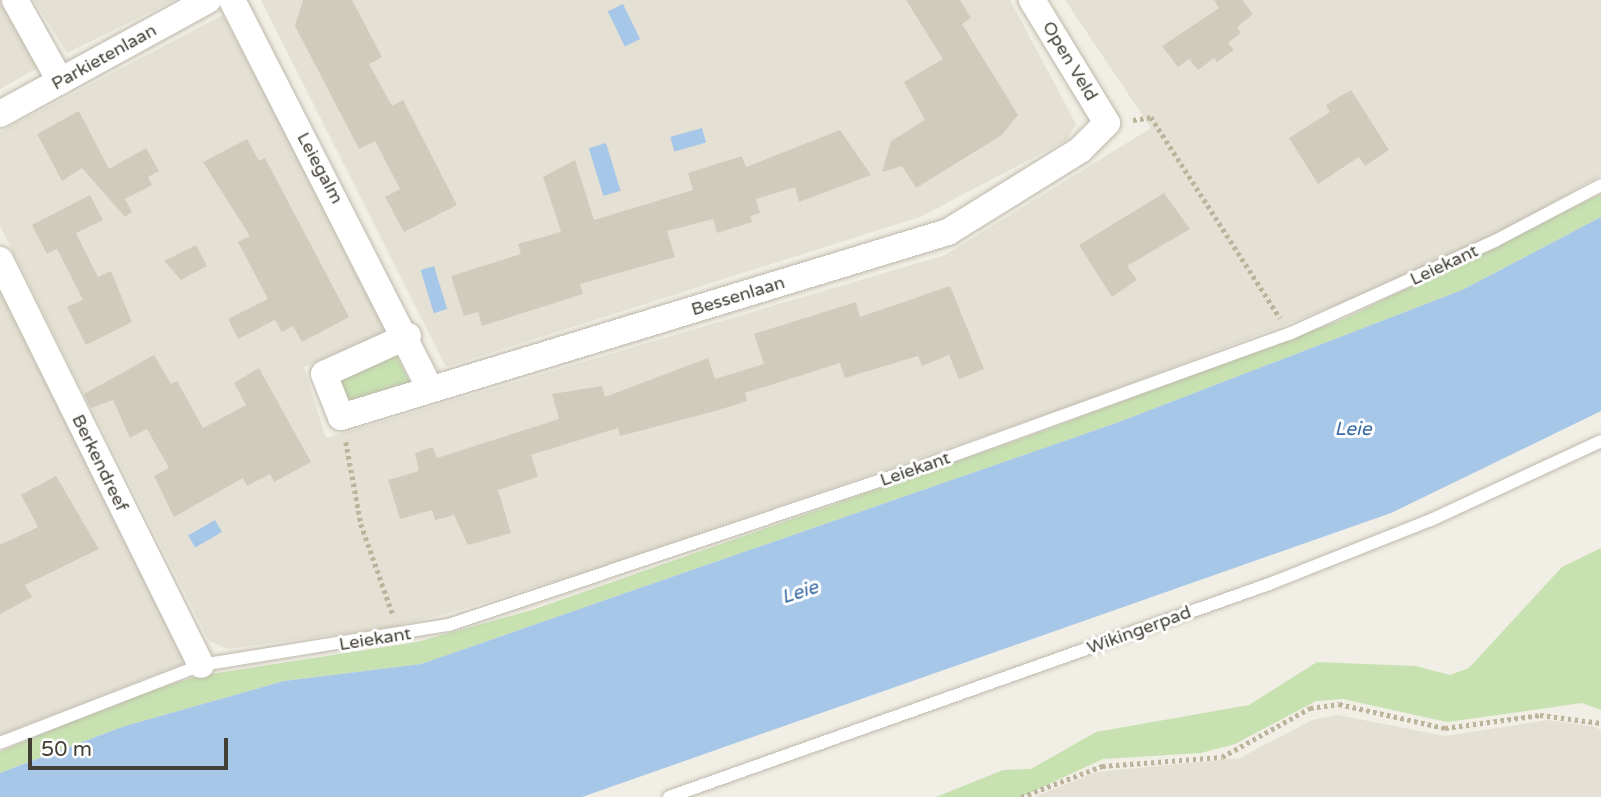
<!DOCTYPE html>
<style>
body{margin:0}
#map{position:relative;width:1601px;height:797px;overflow:hidden;background:#f1eee5;font-family:"Varela Round",sans-serif}
div>[style]{position:absolute}
.residential>*{inset:0;background:#e4e1d4}
.green>*{inset:0;background:#c7e1b1}
.water>*{inset:0;background:#a6c7e8;transform-origin:0 0}
.building>*{inset:0;background:#d1cbbc}
.path>*{height:4.5px;margin-top:-2.25px;transform-origin:0;background:repeating-linear-gradient(90deg,#bbb39b 0 3.5px,transparent 0 7px)}
.roads{filter:drop-shadow(0 0 2px #beb9ac) drop-shadow(0 0 2px #beb9ac)}
.lane>*{height:12px;margin:-6px;padding:0 6px;transform-origin:6px;border-radius:6px;background:#fff}
.street>*{height:26px;margin:-13px;padding:0 13px;transform-origin:13px;border-radius:13px;background:#fff}
span{translate:-50% -50%;white-space:nowrap;text-align:center;line-height:1.15;-webkit-text-stroke:6px #fff;paint-order:stroke}
.street-label{font-size:18px;color:#423f35}
.water-label{font-size:19px;color:#396ca3;font-style:italic}
.scale{position:absolute;left:28px;top:738px;width:200px;height:32px;box-sizing:border-box;border:4px solid #423f35;border-top:0;padding-left:9px;font-size:21px;line-height:24px;white-space:nowrap;color:#423f35;-webkit-text-stroke:5px #fff;paint-order:stroke}
</style>
<div id="map">
<div class="residential">
<div style="clip-path:polygon(0 0,38px 68px,0 89px)"></div>
<div style="clip-path:polygon(34px 0,175px 0,67px 53px)"></div>
<div style="clip-path:polygon(261px 0,1010px 0,1076px 124px,1067px 140px,920px 217px,446px 367px)"></div>
<div style="clip-path:polygon(1065px 0,1601px 0,1601px 175px,1512px 226px,1373px 291px,1071px 406px,598px 568px,453px 612px,386px 628px,228px 649px,209px 641px,0 226px,0 132px,223px 15px,390px 330px,304px 367px,326px 438px,945px 255px,1151px 128px)"></div>
<div style="clip-path:polygon(0 285px,187px 648px,182px 664px,0 735px)"></div>
<div style="clip-path:polygon(1338px 715px,1445px 736px,1548px 720px,1592px 726px,1601px 730px,1601px 797px,1034px 797px,1096px 772px,1240px 758px,1312px 720px)"></div>
</div>
<div class="green">
<div style="clip-path:polygon(1601px 194px,1601px 217px,1462px 290px,1119px 422px,421px 664px,284px 681px,125px 726px,0 773px,0 752px,122px 700px,198px 676px,417px 642px,532px 610px,1024px 438px,1346px 318px)"></div>
<div style="clip-path:polygon(394px 351px,411px 384px,346px 402px,340px 379px)"></div>
<div style="clip-path:polygon(1601px 548px,1601px 710px,1582px 703px,1447px 722px,1343px 699px,1316px 701px,1235px 744px,1201px 753px,1103px 759px,1021px 797px,936px 797px,1003px 770px,1031px 769px,1096px 732px,1249px 705px,1317px 662px,1416px 666px,1450px 675px,1469px 668px,1562px 567px)"></div>
</div>
<div class="water">
<div style="left:623px;top:4px;width:39px;height:17px;rotate:64deg"></div>
<div style="left:702px;top:128px;width:15px;height:33px;rotate:74deg"></div>
<div style="left:606px;top:143px;width:50px;height:18px;rotate:73deg"></div>
<div style="clip-path:polygon(1601px 217px,1601px 411px,1391px 513px,582px 797px,0 797px,0 773px,125px 726px,284px 681px,421px 664px,1119px 422px,1462px 290px)"></div>
<div style="left:434px;top:266px;width:45px;height:14px;rotate:73deg"></div>
<div style="left:215px;top:520px;width:14px;height:31px;rotate:60deg"></div>
</div>
<div class="building">
<div style="clip-path:polygon(303px 0,352px 0,382px 57px,369px 64px,392px 106px,403px 100px,457px 205px,404px 232px,385px 197px,400px 189px,375px 141px,359px 149px,295px 26px)"></div>
<div style="clip-path:polygon(906px 0,960px 0,971px 18px,962px 24px,1018px 115px,1002px 135px,916px 188px,902px 166px,882px 172px,891px 141px,925px 120px,904px 82px,943px 59px)"></div>
<div style="clip-path:polygon(1214px 0,1242px 0,1253px 14px,1237px 27px,1241px 33px,1228px 43px,1234px 50px,1217px 62px,1214px 58px,1198px 70px,1189px 59px,1178px 67px,1162px 46px,1219px 8px)"></div>
<div style="clip-path:polygon(1351px 90px,1389px 150px,1365px 166px,1359px 157px,1318px 184px,1289px 138px,1330px 112px,1326px 105px)"></div>
<div style="clip-path:polygon(79px 111px,109px 169px,146px 148px,159px 171px,148px 177px,152px 185px,125px 199px,132px 212px,125px 217px,82px 168px,62px 181px,37px 134px)"></div>
<div style="clip-path:polygon(840px 130px,871px 175px,799px 202px,795px 187px,756px 199px,760px 213px,750px 216px,752px 222px,717px 233px,713px 219px,667px 231px,675px 257px,580px 284px,583px 294px,482px 326px,478px 312px,464px 316px,451px 276px,521px 254px,518px 244px,561px 232px,543px 177px,575px 160px,594px 220px,693px 190px,688px 173px,742px 156px,746px 167px)"></div>
<div style="clip-path:polygon(247px 139px,259px 161px,265px 158px,349px 317px,302px 342px,293px 326px,282px 332px,275px 320px,238px 339px,228px 319px,268px 299px,238px 242px,250px 236px,203px 162px)"></div>
<div style="clip-path:polygon(1164px 193px,1190px 229px,1127px 266px,1137px 280px,1112px 297px,1079px 245px)"></div>
<div style="clip-path:polygon(90px 195px,103px 220px,76px 233px,98px 277px,111px 271px,132px 322px,86px 345px,67px 307px,83px 300px,57px 249px,47px 254px,32px 225px)"></div>
<div style="clip-path:polygon(196px 245px,207px 266px,181px 280px,164px 261px)"></div>
<div style="clip-path:polygon(950px 286px,984px 369px,959px 379px,949px 355px,922px 366px,918px 356px,845px 378px,840px 363px,745px 393px,747px 401px,719px 410px,620px 436px,618px 428px,531px 455px,538px 477px,498px 490px,511px 533px,468px 545px,454px 515px,435px 520px,432px 510px,400px 519px,388px 480px,419px 471px,415px 453px,433px 447px,437px 458px,559px 419px,552px 394px,602px 386px,605px 397px,708px 358px,715px 379px,764px 364px,754px 334px,856px 302px,860px 317px)"></div>
<div style="clip-path:polygon(154px 355px,171px 384px,177px 381px,203px 428px,246px 405px,234px 383px,259px 368px,311px 462px,274px 482px,270px 474px,247px 486px,243px 478px,174px 517px,154px 476px,169px 468px,147px 429px,130px 438px,113px 400px,91px 408px,84px 394px)"></div>
<div style="clip-path:polygon(56px 476px,99px 549px,25px 585px,32px 597px,0 614px,0 545px,38px 527px,21px 495px)"></div>
</div>
<div class="path">
<div style="left:1133px;top:120px;width:18px;rotate:-9deg"></div>
<div style="left:1151px;top:117px;width:239px;rotate:57.3deg"></div>
<div style="left:346px;top:442px;width:83px;rotate:79.6deg"></div>
<div style="left:361px;top:524px;width:96px;rotate:70.6deg"></div>
<div style="left:1021px;top:797px;width:87px;rotate:-20.9deg"></div>
<div style="left:1102px;top:766px;width:120px;rotate:-4.3deg"></div>
<div style="left:1222px;top:757px;width:101px;rotate:-29.1deg"></div>
<div style="left:1310px;top:708px;width:29px;rotate:-8deg"></div>
<div style="left:1339px;top:704px;width:109px;rotate:12.8deg"></div>
<div style="left:1445px;top:728px;width:96px;rotate:-7.8deg"></div>
<div style="left:1540px;top:715px;width:62px;rotate:7.5deg"></div>
</div>
<div class="roads">
<div class="lane">
<div style="left:0;top:743px;width:216px;rotate:-21.2deg"></div>
<div style="left:201px;top:665px;width:251px;rotate:-9.2deg"></div>
<div style="left:449px;top:625px;width:506px;rotate:-18.54deg"></div>
<div style="left:929px;top:464px;width:383px;rotate:-19.9deg"></div>
<div style="left:1289px;top:334px;width:226px;rotate:-24.3deg"></div>
<div style="left:1495px;top:241px;width:120px;rotate:-27.8deg"></div>
<div style="left:669px;top:797px;width:637px;rotate:-19.54deg"></div>
<div style="left:1269px;top:584px;width:174px;rotate:-21.6deg"></div>
<div style="left:1431px;top:520px;width:187px;rotate:-24.9deg"></div>
</div>
<div class="street">
<div style="left:15px;top:0;width:93px;rotate:60.9deg"></div>
<div style="left:232px;top:0;width:436px;rotate:63deg"></div>
<div style="left:0;top:114px;width:237px;rotate:-28.7deg"></div>
<div style="left:0;top:260px;width:452px;rotate:63.6deg"></div>
<div style="left:408px;top:336px;width:92px;rotate:155.7deg"></div>
<div style="left:324px;top:374px;width:46px;rotate:68.4deg"></div>
<div style="left:341px;top:417px;width:635px;rotate:-16.95deg"></div>
<div style="left:948px;top:232px;width:155px;rotate:-31.8deg"></div>
<div style="left:1080px;top:150px;width:38px;rotate:-45deg"></div>
<div style="left:1107px;top:123px;width:144px;rotate:-121.4deg"></div>
</div>
</div>
<div class="street-label">
<span style="left:104px;top:57px;rotate:-29deg">Parkietenlaan</span>
<span style="left:1070px;top:61px;rotate:59deg">Open Veld</span>
<span style="left:320px;top:168px;rotate:62deg">Leiegalm</span>
<span style="left:1444px;top:265px;rotate:-25deg">Leiekant</span>
<span style="left:738px;top:296px;rotate:-17deg">Bessenlaan</span>
<span style="left:100px;top:463px;rotate:64deg">Berkendreef</span>
<span style="left:915px;top:469px;rotate:-19deg">Leiekant</span>
<span style="left:1139px;top:630px;rotate:-20deg">Wikingerpad</span>
<span style="left:375px;top:639px;rotate:-9deg">Leiekant</span>
</div>
<div class="water-label">
<span style="left:1353px;top:430px">Leie</span>
<span style="left:800px;top:593px;rotate:-18deg">Leie</span>
</div>
<div class="scale">50 m</div>
</div>
